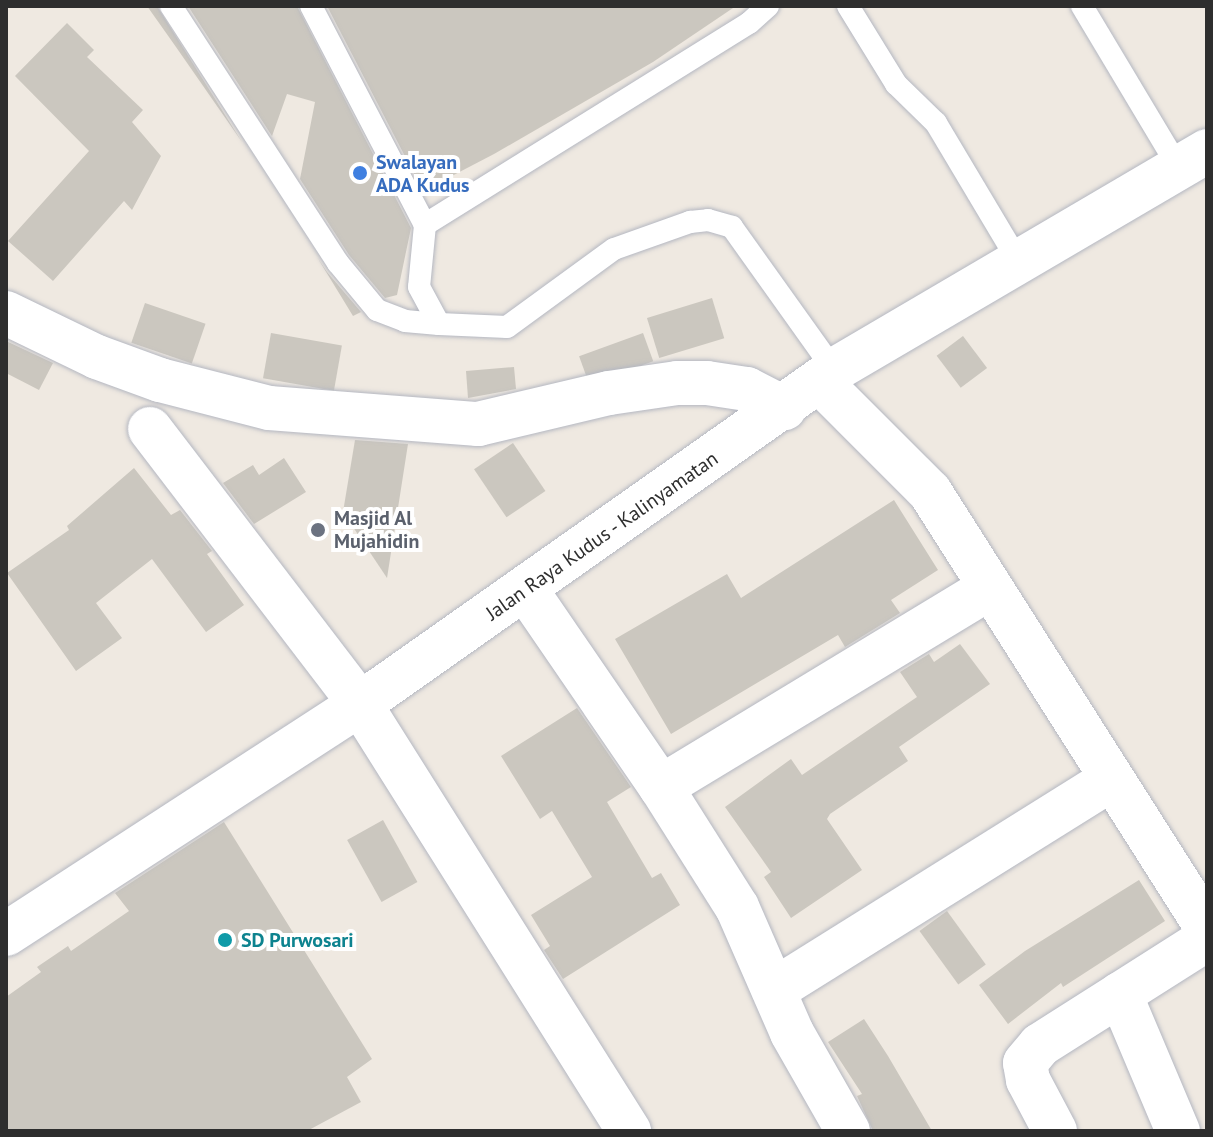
<!DOCTYPE html>
<style>
body{margin:0}
#map{position:relative;width:1213px;height:1137px;overflow:hidden;background:#efe9e1;font-family:"PT Sans",sans-serif}
div>[style]{position:absolute}
.building>*{inset:0;background:#cbc7bf;transform-origin:0 0}
.roads{filter:drop-shadow(0 0 2px #b4b7c1) drop-shadow(0 0 2px #b4b7c1)}
.lane>*{height:22px;margin:-11px;padding:0 11px;transform-origin:11px;border-radius:11px;background:#fff}
.street>*{height:44px;margin:-22px;padding:0 22px;transform-origin:22px;border-radius:22px;background:#fff}
.secondary>*{height:44px;margin:-22px;padding:0 22px;transform-origin:22px;border-radius:22px;background:#fff}
.dots>*{width:22px;height:22px;translate:-50% -50%;box-sizing:border-box;border:4px solid #fff;border-radius:50%}
span{translate:-50% -50%;white-space:nowrap;text-align:center;line-height:1.15;-webkit-text-stroke:8px #fff;paint-order:stroke}
.shop-label{font-size:20px;color:#366cbe;font-weight:700}
.left{translate:0 -50%;text-align:left}
.worship-label{font-size:20px;color:#5b616d;font-weight:700}
.street-label{font-size:20px;color:#2e2e2e}
.culture-label{font-size:20px;color:#0d838f;font-weight:700}
.frame{position:absolute;inset:0;border:8px solid #2e2e2e;pointer-events:none}
</style>
<div id="map">
<div class="building">
<div style="clip-path:polygon(147px 6px,157px 6px,242px 142px,176px 47px)"></div>
<div style="clip-path:polygon(188px 6px,297px 6px,411px 228px,397px 295px,385px 298px,349px 255px,300px 179px,315px 102px,287px 94px,272px 136px)"></div>
<div style="clip-path:polygon(327px 6px,736px 6px,653px 62px,494px 154px,423px 191px)"></div>
<div style="clip-path:polygon(67px 23px,94px 50px,87px 57px,143px 110px,132px 122px,161px 156px,132px 210px,124px 201px,53px 281px,8px 241px,89px 151px,15px 76px)"></div>
<div style="clip-path:polygon(317px 257px,327px 272px,361px 312px,353px 316px)"></div>
<div style="left:712px;top:298px;width:42px;height:68px;rotate:73deg"></div>
<div style="left:145px;top:303px;width:64px;height:42px;rotate:19deg"></div>
<div style="left:271px;top:333px;width:72px;height:46px;rotate:10deg"></div>
<div style="left:643px;top:333px;width:30px;height:68px;rotate:70deg"></div>
<div style="left:963px;top:336px;width:40px;height:33px;rotate:53deg"></div>
<div style="clip-path:polygon(6px 341px,53px 363px,39px 390px,6px 373px)"></div>
<div style="clip-path:polygon(514px 367px,516px 389px,468px 398px,466px 371px)"></div>
<div style="clip-path:polygon(355px 440px,408px 444px,387px 578px,343px 512px)"></div>
<div style="left:513px;top:443px;width:58px;height:47px;rotate:56deg"></div>
<div style="clip-path:polygon(284px 458px,306px 492px,254px 524px,223px 483px,253px 465px,259px 475px)"></div>
<div style="clip-path:polygon(134px 468px,171px 515px,180px 510px,212px 551px,207px 554px,244px 605px,206px 632px,152px 559px,96px 603px,122px 638px,76px 671px,7px 573px,69px 530px,67px 526px)"></div>
<div style="clip-path:polygon(894px 500px,938px 570px,891px 600px,900px 613px,845px 647px,838px 635px,671px 734px,615px 639px,727px 574px,741px 598px)"></div>
<div style="clip-path:polygon(960px 644px,990px 684px,899px 747px,908px 761px,830px 814px,827px 819px,862px 870px,791px 918px,764px 877px,771px 872px,725px 807px,791px 759px,802px 775px,917px 697px,900px 672px,929px 654px,934px 662px)"></div>
<div style="clip-path:polygon(577px 708px,631px 787px,607px 802px,652px 878px,661px 873px,680px 905px,563px 979px,544px 950px,550px 946px,531px 915px,592px 877px,552px 811px,540px 819px,501px 756px)"></div>
<div style="left:383px;top:820px;width:71px;height:41px;rotate:61deg"></div>
<div style="clip-path:polygon(224px 822px,372px 1059px,347px 1077px,361px 1102px,307px 1131px,6px 1131px,6px 997px,41px 972px,37px 967px,68px 946px,71px 951px,129px 911px,115px 893px)"></div>
<div style="clip-path:polygon(1139px 880px,1165px 921px,1063px 987px,1061px 983px,1008px 1024px,979px 985px,1025px 951px)"></div>
<div style="left:947px;top:911px;width:66px;height:34px;rotate:54deg"></div>
<div style="clip-path:polygon(864px 1019px,888px 1056px,932px 1131px,873px 1131px,857px 1096px,862px 1094px,828px 1042px)"></div>
</div>
<div class="roads">
<div class="lane">
<div style="left:171px;top:6px;width:306px;rotate:57deg"></div>
<div style="left:338px;top:263px;width:61px;rotate:50.3deg"></div>
<div style="left:377px;top:310px;width:30px;rotate:21deg"></div>
<div style="left:405px;top:321px;width:34px;rotate:5deg"></div>
<div style="left:311px;top:6px;width:247px;rotate:62.5deg"></div>
<div style="left:768px;top:6px;width:25px;rotate:138deg"></div>
<div style="left:749px;top:23px;width:382px;rotate:148.1deg"></div>
<div style="left:425px;top:225px;width:62px;rotate:95.5deg"></div>
<div style="left:419px;top:287px;width:42px;rotate:61.6deg"></div>
<div style="left:439px;top:324px;width:68px;rotate:2.5deg"></div>
<div style="left:507px;top:327px;width:132px;rotate:-36.1deg"></div>
<div style="left:614px;top:249px;width:81px;rotate:-19.6deg"></div>
<div style="left:690px;top:222px;width:18px;rotate:-6deg"></div>
<div style="left:708px;top:220px;width:25px;rotate:16deg"></div>
<div style="left:732px;top:227px;width:176px;rotate:54.5deg"></div>
<div style="left:848px;top:6px;width:92px;rotate:58.4deg"></div>
<div style="left:896px;top:84px;width:56px;rotate:44.3deg"></div>
<div style="left:936px;top:123px;width:162px;rotate:59.2deg"></div>
<div style="left:1082px;top:6px;width:189px;rotate:59.1deg"></div>
</div>
<div class="street">
<div style="left:6px;top:313px;width:101px;rotate:25.8deg"></div>
<div style="left:97px;top:357px;width:67px;rotate:20.1deg"></div>
<div style="left:160px;top:380px;width:113px;rotate:14.4deg"></div>
<div style="left:269px;top:408px;width:210px;rotate:4.4deg"></div>
<div style="left:478px;top:424px;width:135px;rotate:-13.3deg"></div>
<div style="left:609px;top:393px;width:69px;rotate:-8.4deg"></div>
<div style="left:677px;top:383px;width:30px"></div>
<div style="left:707px;top:383px;width:40px;rotate:8.5deg"></div>
<div style="left:747px;top:389px;width:42px;rotate:27.2deg"></div>
<div style="left:819px;top:381px;width:157px;rotate:45deg"></div>
<div style="left:930px;top:492px;width:517px;rotate:57.57deg"></div>
<div style="left:150px;top:429px;width:346px;rotate:52.6deg"></div>
<div style="left:360px;top:704px;width:505px;rotate:57.79deg"></div>
<div style="left:526px;top:590px;width:239px;rotate:55.6deg"></div>
<div style="left:661px;top:787px;width:142px;rotate:57.7deg"></div>
<div style="left:737px;top:907px;width:137px;rotate:66.4deg"></div>
<div style="left:792px;top:1033px;width:113px;rotate:60.3deg"></div>
<div style="left:661px;top:787px;width:385px;rotate:-31.2deg"></div>
<div style="left:774px;top:990px;width:396px;rotate:-32deg"></div>
<div style="left:1120px;top:994px;width:149px;rotate:67.1deg"></div>
<div style="left:1055px;top:1131px;width:58px;rotate:-117.9deg"></div>
<div style="left:1028px;top:1080px;width:17px;rotate:-100deg"></div>
<div style="left:1025px;top:1063px;width:23px;rotate:-50deg"></div>
<div style="left:1040px;top:1045px;width:198px;rotate:-32.4deg"></div>
</div>
<div class="secondary">
<div style="left:6px;top:934px;width:422px;rotate:-33deg"></div>
<div style="left:360px;top:704px;width:580px;rotate:-35.17deg"></div>
<div style="left:834px;top:370px;width:433px;rotate:-30.4deg"></div>
</div>
</div>
<div class="dots">
<div style="left:360px;top:173px;background:#3f7fe0"></div>
<div style="left:318px;top:530px;background:#6b7280"></div>
<div style="left:225px;top:940px;background:#0f9aa8"></div>
</div>
<div class="shop-label">
<span class="left" style="left:376px;top:174px">Swalayan<br>ADA Kudus</span>
</div>
<div class="worship-label">
<span class="left" style="left:334px;top:530px">Masjid Al<br>Mujahidin</span>
</div>
<div class="street-label">
<span style="left:602px;top:536px;rotate:-35deg">Jalan Raya Kudus - Kalinyamatan</span>
</div>
<div class="culture-label">
<span class="left" style="left:241px;top:940px">SD Purwosari</span>
</div>
<div class="frame"></div>
</div>
